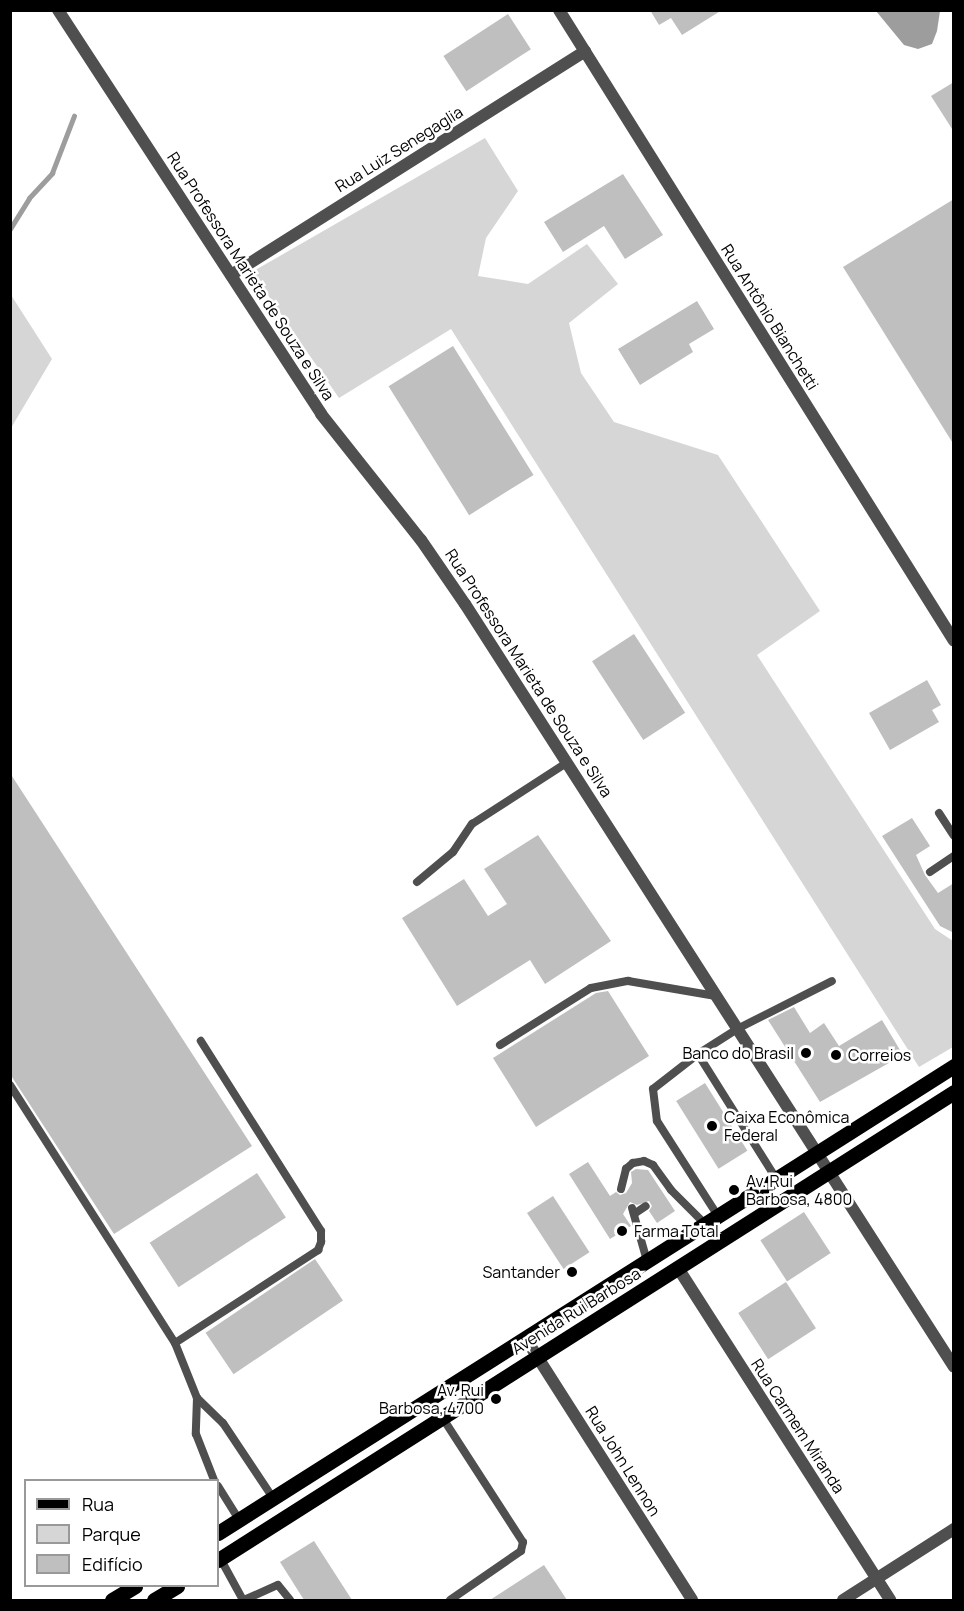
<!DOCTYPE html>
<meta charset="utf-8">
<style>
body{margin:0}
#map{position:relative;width:964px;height:1611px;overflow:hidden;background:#fff;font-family:Manrope,sans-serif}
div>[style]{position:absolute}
.green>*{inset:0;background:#d6d6d6}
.water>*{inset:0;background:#9d9d9d}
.stream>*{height:4.5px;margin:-2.25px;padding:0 2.25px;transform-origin:2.25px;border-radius:2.25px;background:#9d9d9d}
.building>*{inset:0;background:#bfbfbf;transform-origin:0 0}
.service>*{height:8px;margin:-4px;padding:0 4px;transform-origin:4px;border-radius:4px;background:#4f4f4f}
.minor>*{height:12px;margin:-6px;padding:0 6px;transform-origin:6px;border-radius:6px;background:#4f4f4f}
.tertiary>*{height:12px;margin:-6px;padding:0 6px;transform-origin:6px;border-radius:6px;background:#4f4f4f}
.primary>*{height:15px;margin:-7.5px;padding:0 7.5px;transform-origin:7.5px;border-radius:7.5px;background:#000}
.dots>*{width:16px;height:16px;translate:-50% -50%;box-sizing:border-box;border:3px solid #fff;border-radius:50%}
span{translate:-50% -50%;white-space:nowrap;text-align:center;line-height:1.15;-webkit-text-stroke:5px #fff;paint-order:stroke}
.street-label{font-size:16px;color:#000}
.poi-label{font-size:16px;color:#000}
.right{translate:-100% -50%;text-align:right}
.left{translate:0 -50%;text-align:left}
.frame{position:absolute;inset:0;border:12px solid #000;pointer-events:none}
.legend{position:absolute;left:24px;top:1479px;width:195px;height:108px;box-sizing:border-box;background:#fff;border:2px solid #999;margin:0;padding:8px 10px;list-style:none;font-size:18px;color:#000}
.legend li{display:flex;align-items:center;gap:12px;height:30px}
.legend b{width:30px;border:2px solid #999}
</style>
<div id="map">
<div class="green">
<div style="clip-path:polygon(485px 138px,518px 191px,486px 238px,478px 276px,528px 284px,587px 244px,618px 284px,569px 323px,581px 373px,614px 422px,718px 455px,820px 611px,757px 655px,935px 929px,953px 941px,953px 1047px,919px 1067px,451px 329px,339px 398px,252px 272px)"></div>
<div style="clip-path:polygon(11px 295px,52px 359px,11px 428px)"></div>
</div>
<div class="water">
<div style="clip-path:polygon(876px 11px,940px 11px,937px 31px,932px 44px,918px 49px,904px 45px)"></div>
</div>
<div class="stream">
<div style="left:10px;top:229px;width:36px;rotate:-58deg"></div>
<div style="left:29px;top:198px;width:34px;rotate:-47deg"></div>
<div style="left:52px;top:173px;width:61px;rotate:-68.9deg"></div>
</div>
<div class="building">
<div style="clip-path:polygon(650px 10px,722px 10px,682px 35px,671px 18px,659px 25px)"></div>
<div style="left:508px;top:14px;width:42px;height:77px;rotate:57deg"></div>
<div style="clip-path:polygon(954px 82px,954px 132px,931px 96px)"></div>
<div style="clip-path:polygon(623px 174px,663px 235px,625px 259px,604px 226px,563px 252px,544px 222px)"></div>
<div style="clip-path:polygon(954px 199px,954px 445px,843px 267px)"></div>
<div style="clip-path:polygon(697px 301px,714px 329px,689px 344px,693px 352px,640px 385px,618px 349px)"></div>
<div style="left:453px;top:346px;width:152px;height:76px;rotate:58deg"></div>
<div style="left:634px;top:634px;width:94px;height:50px;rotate:57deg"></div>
<div style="clip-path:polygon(927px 680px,941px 705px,932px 710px,939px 722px,890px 750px,869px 713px)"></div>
<div style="clip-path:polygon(10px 773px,252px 1146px,114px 1234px,10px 1074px)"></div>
<div style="clip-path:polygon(912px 818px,930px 846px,916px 855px,925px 875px,938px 893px,954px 883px,954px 933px,940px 926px,882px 836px)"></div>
<div style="clip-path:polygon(538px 835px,611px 941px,545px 984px,530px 960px,457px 1006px,402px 918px,464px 879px,488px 916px,507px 904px,484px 869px)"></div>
<div style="clip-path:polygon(608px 991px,649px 1056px,536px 1127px,493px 1058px,596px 993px)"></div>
<div style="clip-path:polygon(794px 1007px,810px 1033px,824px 1023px,839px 1046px,882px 1020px,903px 1055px,820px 1102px,768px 1020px)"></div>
<div style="left:705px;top:1083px;width:80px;height:34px;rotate:58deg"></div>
<div style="clip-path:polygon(588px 1162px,610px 1196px,616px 1192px,620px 1195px,626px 1193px,632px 1183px,631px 1172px,636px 1169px,648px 1170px,675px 1211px,657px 1223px,649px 1211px,652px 1206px,649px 1201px,637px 1205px,630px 1202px,623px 1214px,631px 1226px,610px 1239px,569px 1174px)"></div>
<div style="left:257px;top:1173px;width:53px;height:128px;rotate:57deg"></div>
<div style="left:553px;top:1196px;width:67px;height:31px;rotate:57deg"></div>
<div style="left:804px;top:1212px;width:49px;height:52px;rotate:57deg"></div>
<div style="left:315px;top:1259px;width:50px;height:132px;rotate:56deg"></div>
<div style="left:786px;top:1282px;width:55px;height:57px;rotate:57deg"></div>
<div style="clip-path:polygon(314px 1541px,352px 1600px,304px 1600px,280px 1562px)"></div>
<div style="clip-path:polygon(544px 1565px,567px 1600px,490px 1600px)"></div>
</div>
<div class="service">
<div style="left:939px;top:813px;width:27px;rotate:57deg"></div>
<div style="left:930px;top:872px;width:29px;rotate:-34deg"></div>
<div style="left:417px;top:882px;width:47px;rotate:-39.8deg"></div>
<div style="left:453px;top:852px;width:34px;rotate:-56deg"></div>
<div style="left:472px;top:824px;width:114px;rotate:-32.9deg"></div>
<div style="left:500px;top:1045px;width:107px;rotate:-32.1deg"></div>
<div style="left:591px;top:988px;width:38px;rotate:-11deg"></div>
<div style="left:628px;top:981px;width:89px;rotate:9.7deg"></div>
<div style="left:698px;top:1054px;width:57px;rotate:142.1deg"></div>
<div style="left:653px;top:1089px;width:32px;rotate:83deg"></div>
<div style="left:657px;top:1121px;width:113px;rotate:57.3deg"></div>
<div style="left:10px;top:1085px;width:306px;rotate:57.4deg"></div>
<div style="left:175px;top:1343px;width:59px;rotate:68.2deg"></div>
<div style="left:197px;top:1398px;width:36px;rotate:92deg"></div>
<div style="left:196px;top:1434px;width:49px;rotate:68.6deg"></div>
<div style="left:777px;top:1180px;width:149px;rotate:-122.1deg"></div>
<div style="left:698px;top:1054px;width:49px;rotate:-32.4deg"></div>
<div style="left:739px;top:1028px;width:104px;rotate:-26.8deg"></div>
<div style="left:621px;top:1189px;width:21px;rotate:-76deg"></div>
<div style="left:626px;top:1169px;width:9px;rotate:-41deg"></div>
<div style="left:633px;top:1163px;width:11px;rotate:-10deg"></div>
<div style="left:644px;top:1161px;width:10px;rotate:24deg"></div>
<div style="left:653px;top:1165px;width:31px;rotate:54deg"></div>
<div style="left:671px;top:1190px;width:48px;rotate:45deg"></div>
<div style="left:632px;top:1208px;width:55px;rotate:74.2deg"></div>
<div style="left:634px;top:1214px;width:14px;rotate:-34deg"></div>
<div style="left:175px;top:1343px;width:171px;rotate:-33deg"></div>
<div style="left:318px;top:1250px;width:9px;rotate:-69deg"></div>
<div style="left:321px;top:1242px;width:11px;rotate:-90deg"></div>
<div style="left:321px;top:1231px;width:225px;rotate:-122.3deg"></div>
<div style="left:197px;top:1398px;width:36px;rotate:44deg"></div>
<div style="left:223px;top:1423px;width:90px;rotate:56.3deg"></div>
<div style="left:442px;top:1417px;width:149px;rotate:57.1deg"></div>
<div style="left:523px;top:1542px;width:9px;rotate:103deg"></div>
<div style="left:521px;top:1551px;width:86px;rotate:145.4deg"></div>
<div style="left:218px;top:1486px;width:39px;rotate:58deg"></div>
<div style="left:220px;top:1558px;width:48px;rotate:61.3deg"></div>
<div style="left:244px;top:1600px;width:37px;rotate:-24deg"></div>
<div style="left:278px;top:1585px;width:19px;rotate:51deg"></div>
</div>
<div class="minor">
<div style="left:231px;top:275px;width:419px;rotate:-32.3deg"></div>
<div style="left:678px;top:1268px;width:394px;rotate:57.4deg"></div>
<div style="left:843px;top:1600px;width:132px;rotate:-32.6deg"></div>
</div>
<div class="tertiary">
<div style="left:58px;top:10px;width:482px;rotate:56.9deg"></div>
<div style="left:321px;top:414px;width:161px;rotate:51.6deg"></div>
<div style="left:421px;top:540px;width:78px;rotate:55.5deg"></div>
<div style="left:465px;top:604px;width:906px;rotate:57.34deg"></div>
<div style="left:559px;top:10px;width:744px;rotate:57.95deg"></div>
<div style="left:526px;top:1339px;width:309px;rotate:57.5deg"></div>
</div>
<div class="primary">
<div style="left:218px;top:1533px;width:872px;rotate:-32.4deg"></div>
<div style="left:218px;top:1560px;width:872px;rotate:-32.45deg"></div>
<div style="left:112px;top:1600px;width:27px;rotate:-31deg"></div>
<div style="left:154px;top:1600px;width:27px;rotate:-31deg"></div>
</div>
<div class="dots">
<div style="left:806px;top:1053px;background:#000"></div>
<div style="left:836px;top:1055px;background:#000"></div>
<div style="left:712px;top:1126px;background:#000"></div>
<div style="left:734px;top:1190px;background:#000"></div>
<div style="left:622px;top:1231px;background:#000"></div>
<div style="left:572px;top:1272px;background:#000"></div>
<div style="left:496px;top:1399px;background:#000"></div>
</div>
<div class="street-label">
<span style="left:399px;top:149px;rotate:-32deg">Rua Luiz Senegaglia</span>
<span style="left:251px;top:276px;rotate:57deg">Rua Professora Marieta de Souza e Silva</span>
<span style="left:770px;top:317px;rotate:58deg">Rua Antônio Bianchetti</span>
<span style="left:529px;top:673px;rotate:57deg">Rua Professora Marieta de Souza e Silva</span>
<span style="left:576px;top:1311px;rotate:-32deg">Avenida Rui Barbosa</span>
<span style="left:798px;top:1426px;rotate:57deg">Rua Carmem Miranda</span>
<span style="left:623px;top:1461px;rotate:58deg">Rua John Lennon</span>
</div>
<div class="poi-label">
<span class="right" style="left:794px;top:1053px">Banco do Brasil</span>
<span class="left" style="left:848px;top:1055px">Correios</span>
<span class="left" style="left:724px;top:1126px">Caixa Econômica<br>Federal</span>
<span class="left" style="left:746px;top:1190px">Av. Rui<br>Barbosa, 4800</span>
<span class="left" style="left:634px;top:1231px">Farma Total</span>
<span class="right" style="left:560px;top:1272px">Santander</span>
<span class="right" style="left:484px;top:1399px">Av. Rui<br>Barbosa, 4700</span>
</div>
<div class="frame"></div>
<ul class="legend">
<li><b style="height:8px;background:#000"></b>Rua</li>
<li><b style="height:16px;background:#d6d6d6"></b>Parque</li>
<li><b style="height:16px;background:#bfbfbf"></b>Edifício</li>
</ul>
</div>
